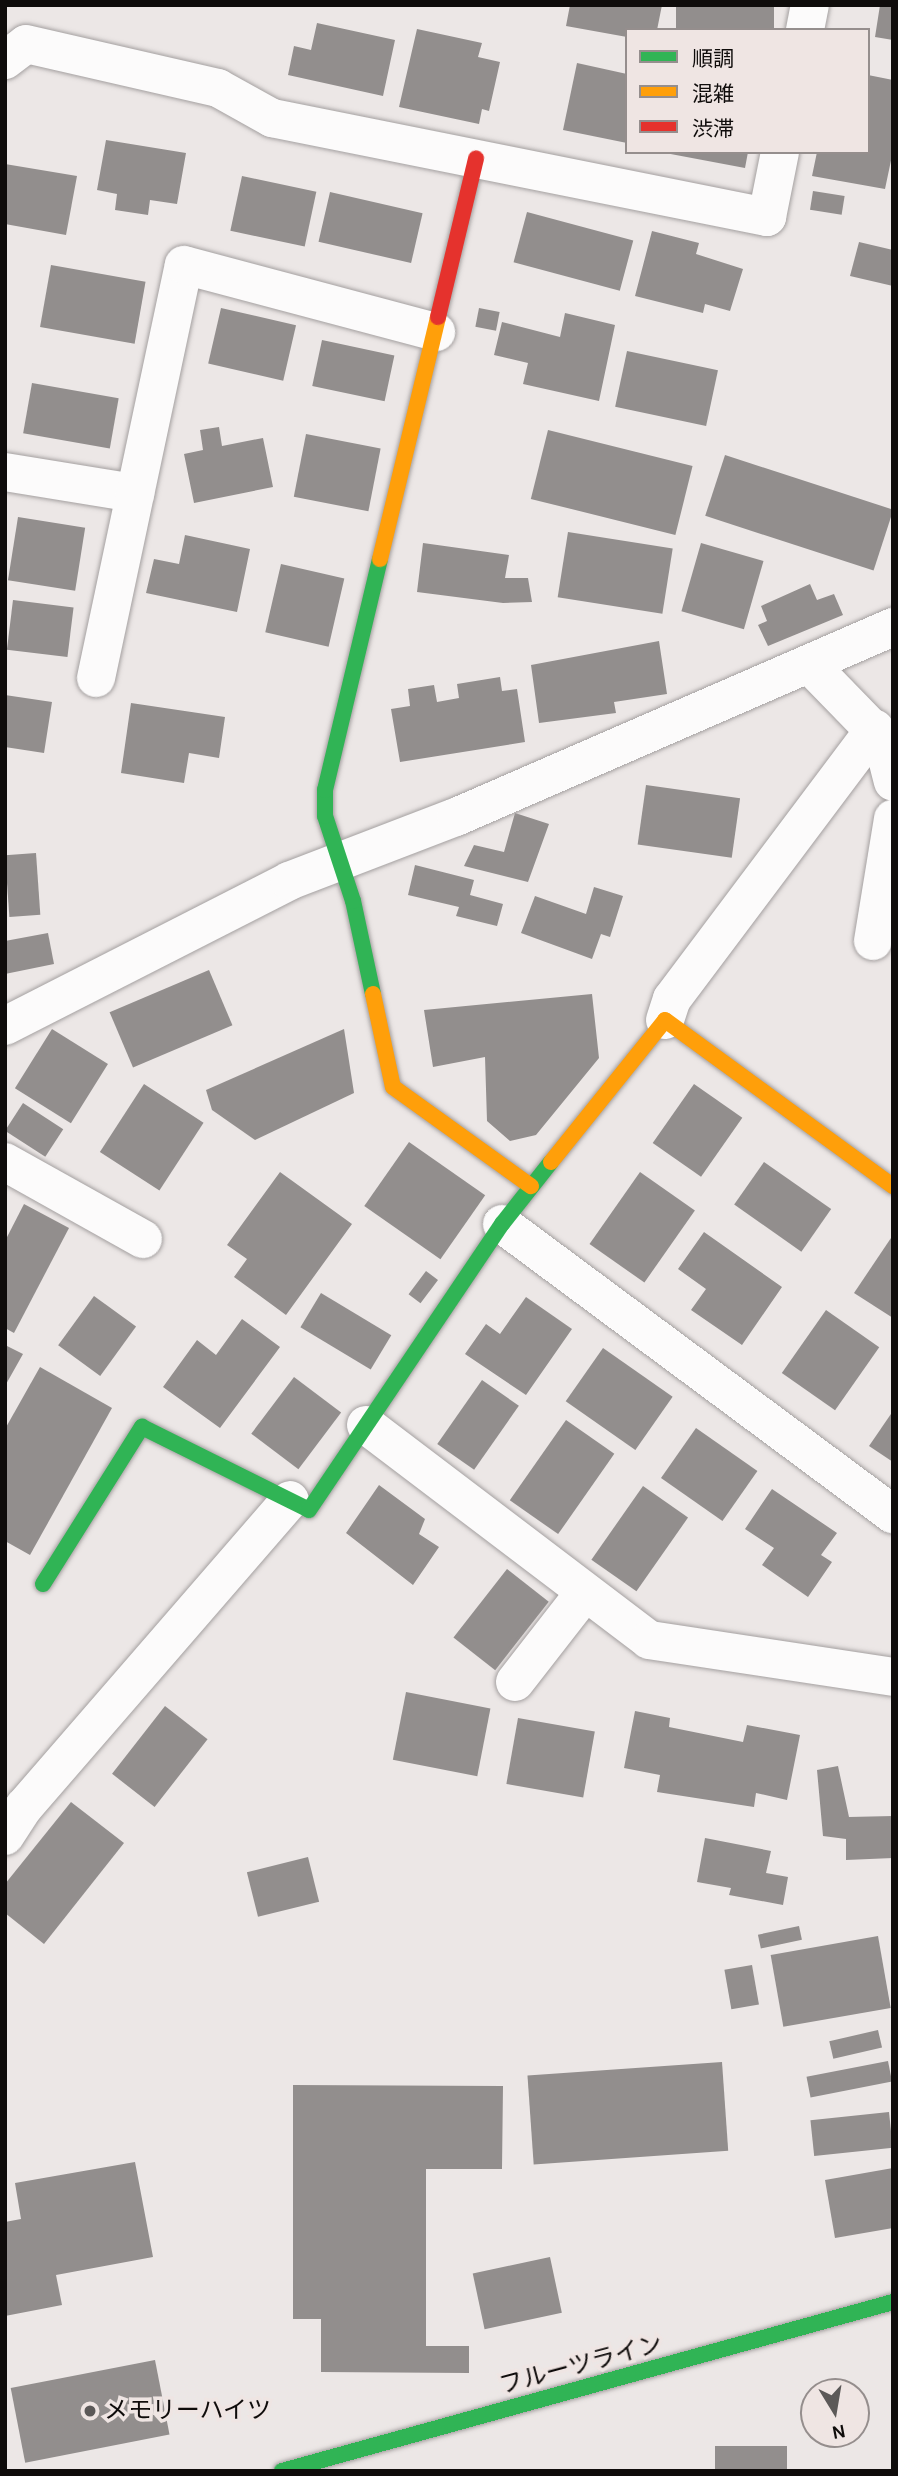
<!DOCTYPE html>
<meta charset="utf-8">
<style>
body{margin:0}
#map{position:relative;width:898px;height:2476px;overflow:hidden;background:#ece7e6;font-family:Karla,"Noto Sans JP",sans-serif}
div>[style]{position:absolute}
.building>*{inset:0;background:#928e8d;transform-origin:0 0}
.roads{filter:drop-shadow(0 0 2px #a4a0a0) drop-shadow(0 0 2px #a4a0a0)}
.street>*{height:38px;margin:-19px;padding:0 19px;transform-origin:19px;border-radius:19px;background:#fcfbfb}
.fast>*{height:16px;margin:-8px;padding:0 8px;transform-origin:8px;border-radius:8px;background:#30b455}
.slow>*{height:16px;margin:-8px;padding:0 8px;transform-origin:8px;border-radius:8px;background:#ff9f0a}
.jam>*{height:16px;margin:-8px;padding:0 8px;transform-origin:8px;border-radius:8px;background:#e5322d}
.dots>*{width:19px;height:19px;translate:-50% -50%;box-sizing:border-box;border:4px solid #efe5e3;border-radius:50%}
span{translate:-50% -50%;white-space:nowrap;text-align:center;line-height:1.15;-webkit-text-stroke:7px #efe5e3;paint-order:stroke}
.street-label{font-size:24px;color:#0f0c0b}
.poi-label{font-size:24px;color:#0f0c0b}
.left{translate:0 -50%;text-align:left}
.frame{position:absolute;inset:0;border:7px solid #0f0c0b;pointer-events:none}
.legend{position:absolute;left:625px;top:28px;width:245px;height:126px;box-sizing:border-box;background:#efe5e3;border:2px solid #958e8d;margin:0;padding:9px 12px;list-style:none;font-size:21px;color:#0f0c0b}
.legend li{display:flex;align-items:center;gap:14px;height:35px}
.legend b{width:35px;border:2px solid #958e8d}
.north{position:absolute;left:800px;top:2378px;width:70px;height:70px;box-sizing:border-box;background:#efe5e3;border:2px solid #958e8d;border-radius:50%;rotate:169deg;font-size:19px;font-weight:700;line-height:28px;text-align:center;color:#0f0c0b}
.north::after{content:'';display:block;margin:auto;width:24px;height:32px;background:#5c5958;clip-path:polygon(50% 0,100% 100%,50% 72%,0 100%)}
</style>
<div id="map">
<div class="building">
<div style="clip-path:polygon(570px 5px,662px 5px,657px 30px,627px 30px,627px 37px,566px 26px)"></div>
<div style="left:676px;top:5px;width:98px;height:25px"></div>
<div style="clip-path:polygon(880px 5px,893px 5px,893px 40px,875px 37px)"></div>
<div style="clip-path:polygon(317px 23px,395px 40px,383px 96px,288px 75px,294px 46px,311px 50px)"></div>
<div style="clip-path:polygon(417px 29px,482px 43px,478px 57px,500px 62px,489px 111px,482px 109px,479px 124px,399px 107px)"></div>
<div style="clip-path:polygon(577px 63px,627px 74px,627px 143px,563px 130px)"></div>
<div style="clip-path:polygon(868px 75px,893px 80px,893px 151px,885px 189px,812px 176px,817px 152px,868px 152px)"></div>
<div style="clip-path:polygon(106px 140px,186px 153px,177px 204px,150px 200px,148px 215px,115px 210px,117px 194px,97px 190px)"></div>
<div style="clip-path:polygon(660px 152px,748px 152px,745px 168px)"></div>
<div style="clip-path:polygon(5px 164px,77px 176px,66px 235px,5px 224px)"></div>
<div style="left:242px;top:176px;width:76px;height:56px;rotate:12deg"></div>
<div style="left:813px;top:191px;width:32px;height:19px;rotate:9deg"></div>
<div style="left:330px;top:192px;width:95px;height:51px;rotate:13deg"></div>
<div style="left:527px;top:212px;width:110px;height:52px;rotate:15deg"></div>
<div style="clip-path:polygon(652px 231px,699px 243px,696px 254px,743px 269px,730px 311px,705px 304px,703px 313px,635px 296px)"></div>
<div style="clip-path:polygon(859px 242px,893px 250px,893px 286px,850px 276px)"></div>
<div style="left:51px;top:265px;width:96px;height:63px;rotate:10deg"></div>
<div style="left:221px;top:308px;width:77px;height:57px;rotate:13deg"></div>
<div style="left:479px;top:308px;width:21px;height:19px;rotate:11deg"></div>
<div style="clip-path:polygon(565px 313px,615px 325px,599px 401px,523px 384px,528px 363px,494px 355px,502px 322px,560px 337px)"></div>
<div style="left:322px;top:340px;width:74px;height:47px;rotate:12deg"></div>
<div style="left:627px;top:351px;width:93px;height:57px;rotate:12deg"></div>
<div style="left:32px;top:383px;width:88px;height:51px;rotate:10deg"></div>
<div style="clip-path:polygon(219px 427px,222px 446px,263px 438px,273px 487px,194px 503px,184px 454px,203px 450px,200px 430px)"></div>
<div style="left:548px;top:430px;width:149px;height:71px;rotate:14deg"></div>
<div style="left:306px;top:434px;width:76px;height:64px;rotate:11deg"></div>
<div style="left:725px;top:455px;width:177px;height:64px;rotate:18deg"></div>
<div style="left:18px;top:517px;width:68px;height:64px;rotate:9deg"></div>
<div style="left:568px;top:532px;width:106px;height:66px;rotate:9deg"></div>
<div style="clip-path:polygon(185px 535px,250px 549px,237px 612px,146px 593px,154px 559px,179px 564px)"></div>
<div style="clip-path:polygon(423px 543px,509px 555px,505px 578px,528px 578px,532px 602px,503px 603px,417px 592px)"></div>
<div style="left:701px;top:543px;width:65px;height:71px;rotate:16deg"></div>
<div style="left:281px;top:564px;width:65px;height:70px;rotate:13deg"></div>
<div style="clip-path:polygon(810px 584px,817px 600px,834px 594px,843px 615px,768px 646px,758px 625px,767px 621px,761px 606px)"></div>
<div style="left:13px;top:600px;width:61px;height:50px;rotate:7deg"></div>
<div style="clip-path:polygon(659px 641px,667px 694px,614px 702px,616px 713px,539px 723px,531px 665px)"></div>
<div style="clip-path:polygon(500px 677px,502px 691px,517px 689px,525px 742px,400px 762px,391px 709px,410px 706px,408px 689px,434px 685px,437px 702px,459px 698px,457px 684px)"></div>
<div style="clip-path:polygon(5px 695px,52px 702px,44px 753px,5px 747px)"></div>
<div style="clip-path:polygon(131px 703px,225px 717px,219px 758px,189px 753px,184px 783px,121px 773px)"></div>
<div style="left:646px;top:785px;width:95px;height:60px;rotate:8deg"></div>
<div style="clip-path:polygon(515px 813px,549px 824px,528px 882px,464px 866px,474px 845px,504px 852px)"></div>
<div style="left:36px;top:853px;width:62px;height:31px;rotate:86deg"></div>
<div style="clip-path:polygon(415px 865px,474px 880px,470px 895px,503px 904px,497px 926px,456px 916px,459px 907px,408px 895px)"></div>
<div style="clip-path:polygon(594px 887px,623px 896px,610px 937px,601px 934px,592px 959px,521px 933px,535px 896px,586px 914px)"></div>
<div style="clip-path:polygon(48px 933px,54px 964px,5px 974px,5px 941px)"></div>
<div style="left:209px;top:970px;width:60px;height:108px;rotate:67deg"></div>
<div style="clip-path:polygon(592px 994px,599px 1058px,536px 1135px,510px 1141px,487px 1121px,485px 1057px,433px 1067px,424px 1010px)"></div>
<div style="left:52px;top:1029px;width:66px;height:70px;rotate:32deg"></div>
<div style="clip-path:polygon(344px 1029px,354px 1093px,255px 1140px,212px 1110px,206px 1090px)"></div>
<div style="left:144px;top:1084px;width:71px;height:81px;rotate:33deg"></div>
<div style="left:694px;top:1084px;width:59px;height:72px;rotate:35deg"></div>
<div style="left:23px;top:1103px;width:48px;height:33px;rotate:33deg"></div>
<div style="left:409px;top:1142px;width:93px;height:78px;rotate:35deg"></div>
<div style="left:764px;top:1162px;width:82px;height:52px;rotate:35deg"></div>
<div style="clip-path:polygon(280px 1172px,352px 1224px,286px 1315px,234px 1277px,247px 1259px,227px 1245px)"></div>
<div style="left:640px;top:1172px;width:67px;height:88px;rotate:35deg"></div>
<div style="clip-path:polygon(24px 1204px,69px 1228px,14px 1333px,5px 1328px,5px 1241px)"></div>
<div style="clip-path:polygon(704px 1232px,782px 1287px,742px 1345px,691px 1310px,706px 1289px,678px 1269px)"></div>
<div style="clip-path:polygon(893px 1235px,893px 1318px,854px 1293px)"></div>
<div style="left:426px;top:1271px;width:15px;height:29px;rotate:37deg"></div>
<div style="left:321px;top:1293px;width:82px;height:40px;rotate:31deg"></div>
<div style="left:94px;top:1296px;width:52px;height:61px;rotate:36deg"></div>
<div style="clip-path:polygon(526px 1297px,572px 1329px,526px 1395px,465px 1354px,486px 1324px,500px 1334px)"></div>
<div style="left:826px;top:1310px;width:65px;height:77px;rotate:35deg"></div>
<div style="clip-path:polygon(242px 1319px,280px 1347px,220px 1428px,163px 1387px,197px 1340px,216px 1355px)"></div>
<div style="clip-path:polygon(5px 1345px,23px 1354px,5px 1386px)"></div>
<div style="left:603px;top:1348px;width:85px;height:65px;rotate:35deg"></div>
<div style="clip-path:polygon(40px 1367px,112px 1408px,30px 1555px,5px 1541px,5px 1429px)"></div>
<div style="left:294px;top:1377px;width:59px;height:71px;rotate:37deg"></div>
<div style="left:482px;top:1380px;width:45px;height:78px;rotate:35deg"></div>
<div style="clip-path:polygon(893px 1411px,893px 1462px,869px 1446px)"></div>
<div style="left:566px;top:1420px;width:59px;height:98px;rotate:35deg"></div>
<div style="left:696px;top:1428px;width:75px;height:61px;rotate:35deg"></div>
<div style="clip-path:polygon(379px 1485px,425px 1519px,419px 1534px,439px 1547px,413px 1585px,346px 1533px)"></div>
<div style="left:643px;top:1486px;width:55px;height:90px;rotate:35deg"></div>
<div style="clip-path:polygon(772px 1489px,837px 1533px,821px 1555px,832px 1562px,808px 1597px,762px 1565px,774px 1548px,745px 1529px)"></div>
<div style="left:507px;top:1569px;width:53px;height:87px;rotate:38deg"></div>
<div style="left:406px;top:1692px;width:86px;height:69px;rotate:11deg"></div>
<div style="left:165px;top:1706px;width:54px;height:86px;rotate:38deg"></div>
<div style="clip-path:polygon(635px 1711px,670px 1718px,669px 1727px,743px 1742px,747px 1725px,800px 1735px,787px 1800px,756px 1793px,754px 1807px,657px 1792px,660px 1775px,624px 1768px)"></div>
<div style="left:518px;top:1718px;width:78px;height:67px;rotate:10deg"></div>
<div style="clip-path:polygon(838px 1766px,849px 1817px,893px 1816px,893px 1858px,846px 1860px,846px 1839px,823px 1836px,817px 1770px)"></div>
<div style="clip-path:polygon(71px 1802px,124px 1843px,44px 1944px,5px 1913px,5px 1884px)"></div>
<div style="clip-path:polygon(705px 1838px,771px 1851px,766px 1873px,788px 1877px,783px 1905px,729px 1895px,731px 1888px,697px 1882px)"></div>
<div style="left:308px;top:1857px;width:46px;height:63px;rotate:76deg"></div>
<div style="left:799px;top:1926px;width:14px;height:42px;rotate:78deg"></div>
<div style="left:878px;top:1936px;width:73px;height:109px;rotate:80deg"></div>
<div style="left:752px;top:1965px;width:40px;height:28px;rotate:80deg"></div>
<div style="left:878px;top:2030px;width:18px;height:50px;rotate:77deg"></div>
<div style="left:888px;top:2061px;width:21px;height:83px;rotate:79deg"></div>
<div style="left:722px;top:2062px;width:89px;height:195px;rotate:86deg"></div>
<div style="clip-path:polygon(293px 2085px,503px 2086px,502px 2169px,426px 2169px,426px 2346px,469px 2346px,469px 2373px,321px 2372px,321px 2319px,293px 2319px)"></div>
<div style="left:889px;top:2112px;width:36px;height:79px;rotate:84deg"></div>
<div style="clip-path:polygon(135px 2162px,153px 2257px,56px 2275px,62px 2305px,5px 2316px,5px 2222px,21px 2219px,15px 2183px)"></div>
<div style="clip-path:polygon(893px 2168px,893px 2228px,835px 2238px,825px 2180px)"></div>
<div style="left:550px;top:2257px;width:57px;height:79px;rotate:78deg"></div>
<div style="left:155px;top:2360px;width:76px;height:147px;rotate:79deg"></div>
<div style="left:787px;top:2446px;width:25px;height:72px;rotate:90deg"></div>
</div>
<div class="roads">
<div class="street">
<div style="left:805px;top:30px;width:25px;rotate:-79deg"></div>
<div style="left:5px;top:60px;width:26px;rotate:-37deg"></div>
<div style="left:26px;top:44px;width:197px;rotate:12.9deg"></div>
<div style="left:218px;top:88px;width:62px;rotate:29.1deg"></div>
<div style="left:272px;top:118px;width:505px;rotate:11.31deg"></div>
<div style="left:767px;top:217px;width:66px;rotate:-78.7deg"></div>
<div style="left:5px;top:472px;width:132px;rotate:9.2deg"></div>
<div style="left:809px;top:664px;width:105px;rotate:45.8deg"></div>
<div style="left:882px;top:739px;width:44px;rotate:75.7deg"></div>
<div style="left:96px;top:678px;width:422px;rotate:-78deg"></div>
<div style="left:184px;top:265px;width:261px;rotate:14.9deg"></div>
<div style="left:873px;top:941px;width:124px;rotate:-80.7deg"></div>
<div style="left:665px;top:1020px;width:22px;rotate:-72deg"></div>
<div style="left:672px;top:999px;width:338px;rotate:-53.1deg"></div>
<div style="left:5px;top:1026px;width:319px;rotate:-27deg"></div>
<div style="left:289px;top:881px;width:179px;rotate:-21deg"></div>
<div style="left:456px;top:817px;width:477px;rotate:-23.5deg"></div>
<div style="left:5px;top:1162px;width:158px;rotate:29.2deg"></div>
<div style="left:502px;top:1224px;width:487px;rotate:36.6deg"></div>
<div style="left:366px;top:1425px;width:355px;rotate:37.2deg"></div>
<div style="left:649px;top:1640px;width:247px;rotate:8.6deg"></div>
<div style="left:515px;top:1682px;width:114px;rotate:-52.1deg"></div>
<div style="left:5px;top:1836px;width:35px;rotate:-57deg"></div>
<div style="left:24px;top:1807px;width:406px;rotate:-49.1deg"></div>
</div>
<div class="fast">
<div style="left:373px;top:994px;width:95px;rotate:-102.1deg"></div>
<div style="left:353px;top:901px;width:89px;rotate:-108.2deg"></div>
<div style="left:325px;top:816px;width:26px;rotate:-90deg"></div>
<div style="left:325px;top:790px;width:237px;rotate:-76.6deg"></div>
<div style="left:43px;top:1584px;width:186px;rotate:-57.8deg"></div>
<div style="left:142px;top:1427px;width:186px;rotate:26.4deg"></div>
<div style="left:309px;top:1510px;width:345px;rotate:-56deg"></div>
<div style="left:502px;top:1224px;width:79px;rotate:-51.7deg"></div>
<div style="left:282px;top:2471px;width:634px;rotate:-15.46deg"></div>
</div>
<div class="slow">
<div style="left:380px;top:559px;width:249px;rotate:-76.5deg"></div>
<div style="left:373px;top:994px;width:95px;rotate:77.9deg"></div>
<div style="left:393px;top:1087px;width:170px;rotate:35.7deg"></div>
<div style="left:551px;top:1162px;width:182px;rotate:-51.2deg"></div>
<div style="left:665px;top:1020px;width:282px;rotate:36.1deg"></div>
</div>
<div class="jam">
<div style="left:438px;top:317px;width:163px;rotate:-76.5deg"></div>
</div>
</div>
<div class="dots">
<div style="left:90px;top:2411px;background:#5c5958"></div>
</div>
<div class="street-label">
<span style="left:581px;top:2365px;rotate:-15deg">フルーツライン</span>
</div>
<div class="poi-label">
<span class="left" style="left:104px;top:2411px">メモリーハイツ</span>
</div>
<div class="frame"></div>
<ul class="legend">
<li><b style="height:9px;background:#30b455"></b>順調</li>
<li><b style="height:9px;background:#ff9f0a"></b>混雑</li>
<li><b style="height:9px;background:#e5322d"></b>渋滞</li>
</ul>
<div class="north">N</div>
</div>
